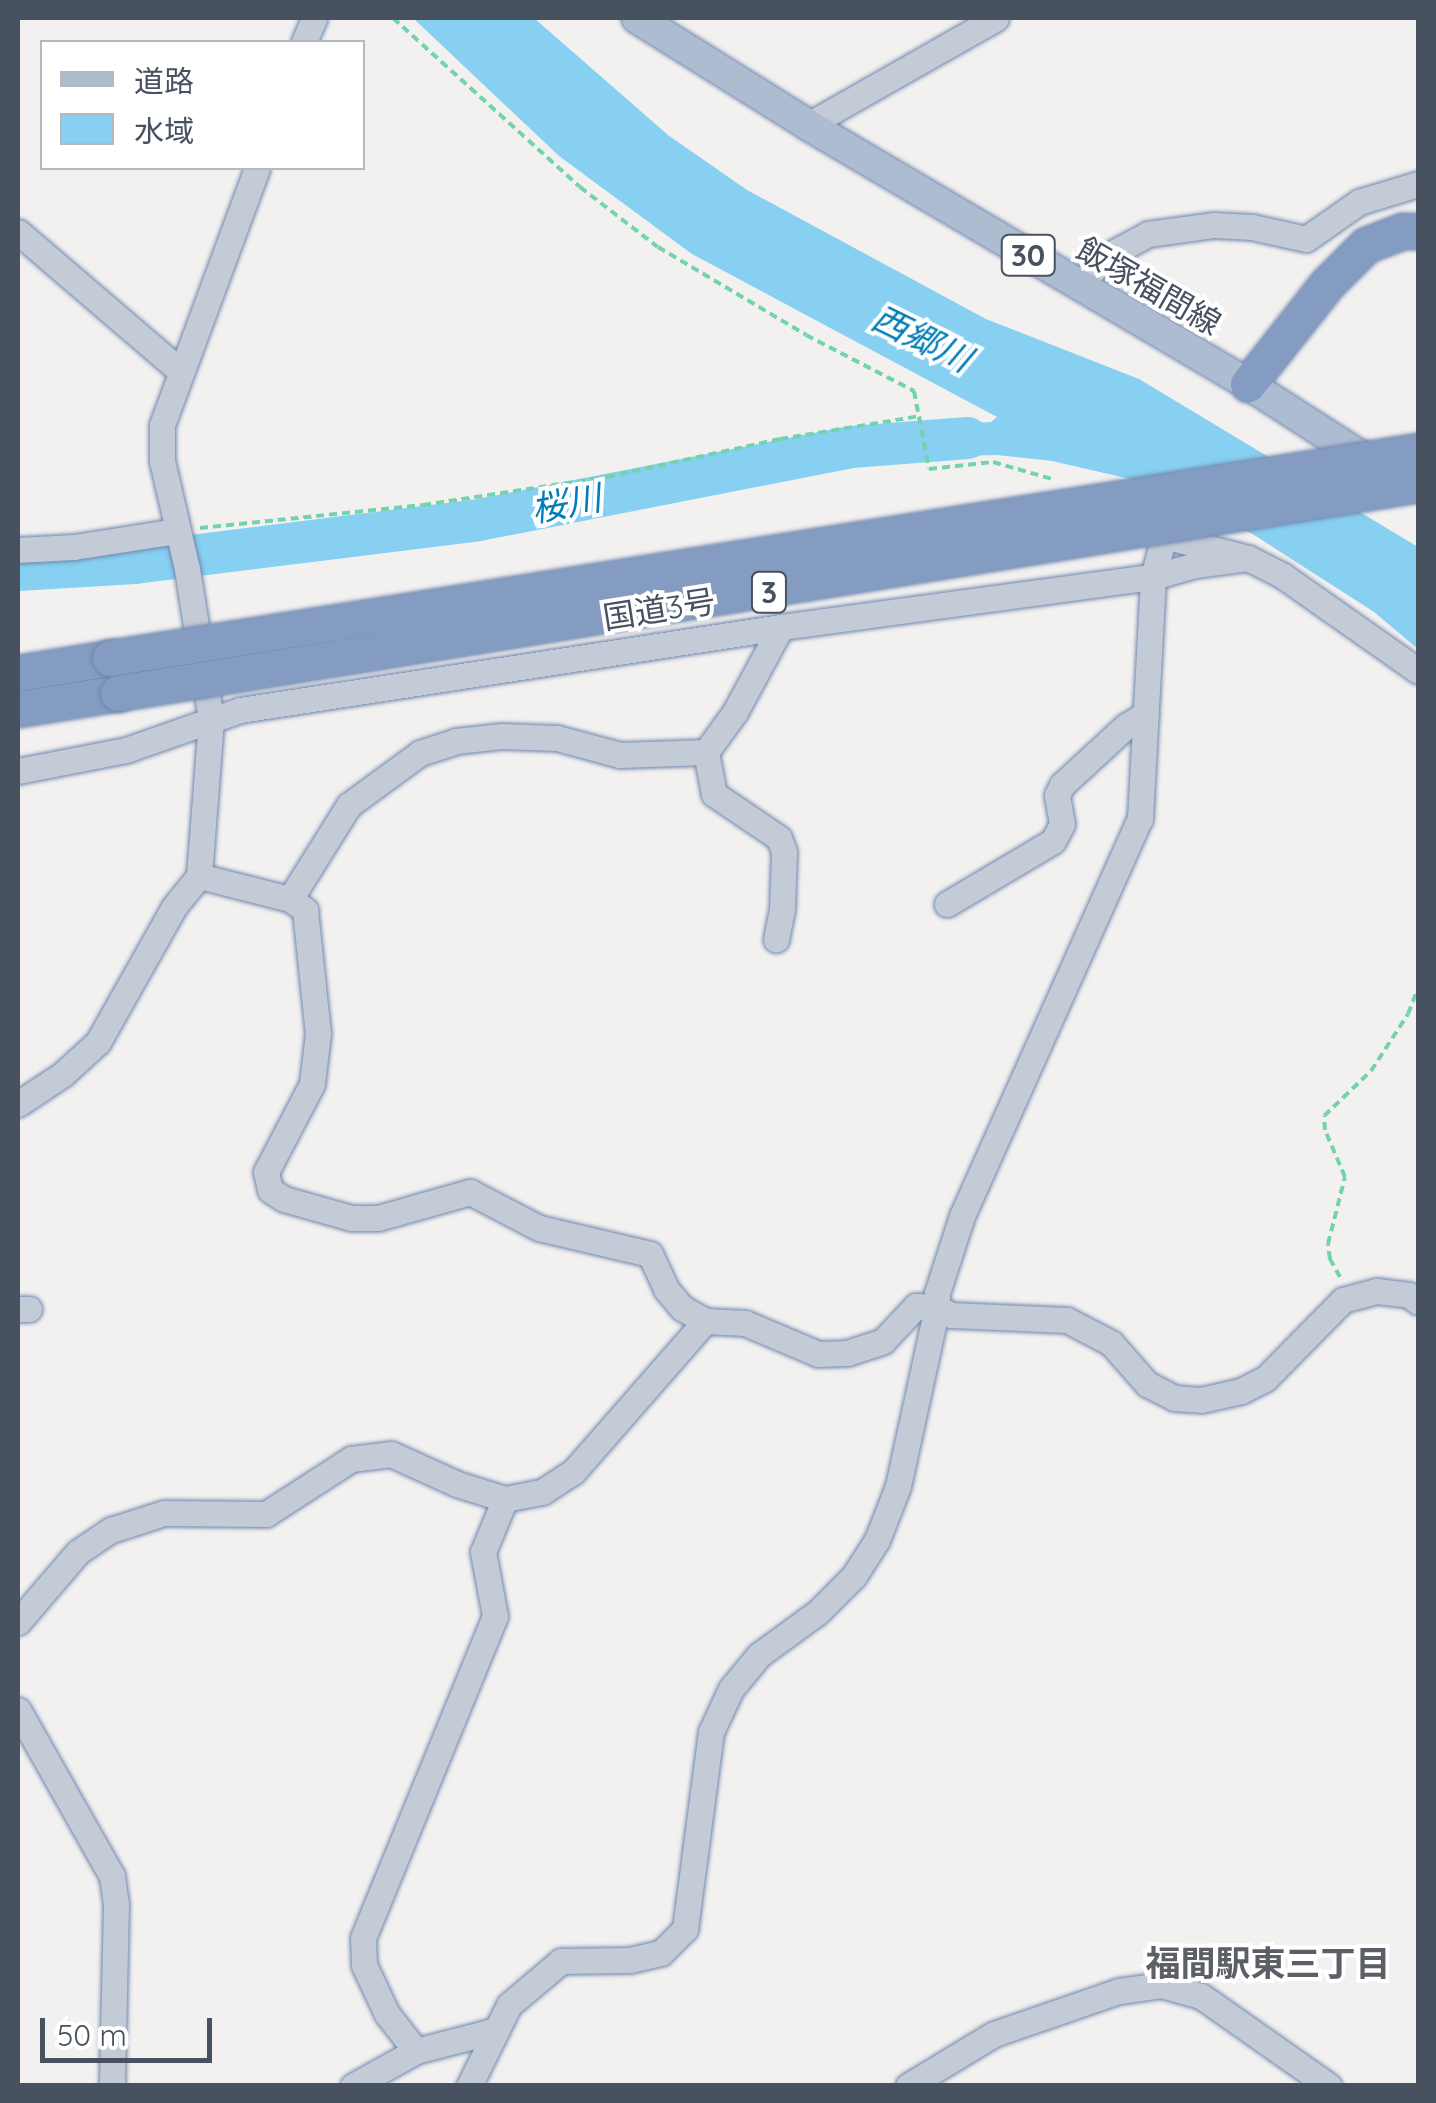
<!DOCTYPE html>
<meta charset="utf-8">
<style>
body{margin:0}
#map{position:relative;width:1436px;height:2103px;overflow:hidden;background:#f3f1f0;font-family:Quicksand,"Noto Sans JP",sans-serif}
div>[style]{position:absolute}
.water>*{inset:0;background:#87d0f2}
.river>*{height:42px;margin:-21px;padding:0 21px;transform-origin:21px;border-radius:21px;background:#87d0f2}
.path>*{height:4px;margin-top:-2px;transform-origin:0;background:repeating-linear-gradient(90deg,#72d3ae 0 8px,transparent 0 13px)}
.roads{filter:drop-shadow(0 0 2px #7087ae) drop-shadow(0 0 2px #7087ae)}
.minor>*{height:25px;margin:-12.5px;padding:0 12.5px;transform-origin:12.5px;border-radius:12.5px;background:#c3cbd6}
.major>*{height:30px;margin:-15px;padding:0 15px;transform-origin:15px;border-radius:15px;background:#aebcd1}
.highway>*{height:35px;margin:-17.5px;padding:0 17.5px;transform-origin:17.5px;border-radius:17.5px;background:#859cc2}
.bridges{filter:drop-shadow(0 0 2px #7087ae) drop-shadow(0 0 2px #7087ae)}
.highway-bridge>*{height:35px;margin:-17.5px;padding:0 17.5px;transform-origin:17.5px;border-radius:17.5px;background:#859cc2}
span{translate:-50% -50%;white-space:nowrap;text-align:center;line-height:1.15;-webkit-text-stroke:8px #fff;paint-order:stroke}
.shield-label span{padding:2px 8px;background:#fff;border:2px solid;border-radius:8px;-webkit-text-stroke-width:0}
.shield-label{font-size:30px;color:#47515f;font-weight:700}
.street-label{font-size:32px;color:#47515f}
.water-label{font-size:35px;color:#027db7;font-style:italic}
.neighbourhood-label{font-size:35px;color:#5c6066;font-weight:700}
.frame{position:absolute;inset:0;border:20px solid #47515f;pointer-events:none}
.legend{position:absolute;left:40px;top:40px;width:325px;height:130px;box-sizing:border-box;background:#fff;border:2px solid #b5b9bf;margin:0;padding:12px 18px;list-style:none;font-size:30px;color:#47515f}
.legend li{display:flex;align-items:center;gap:20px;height:50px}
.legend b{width:50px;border:2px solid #b5b9bf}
.scale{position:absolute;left:40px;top:2018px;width:172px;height:45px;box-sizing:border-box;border:5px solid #47515f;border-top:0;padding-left:12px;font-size:30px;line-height:35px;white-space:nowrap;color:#47515f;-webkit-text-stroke:8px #fff;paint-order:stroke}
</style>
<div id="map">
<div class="water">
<div style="clip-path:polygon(413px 18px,534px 18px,668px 135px,747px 190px,986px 319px,1139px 379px,1418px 547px,1418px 649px,1374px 612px,1251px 533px,1139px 481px,1052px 461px,997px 455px,914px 457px,907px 427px,991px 422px,997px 417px,692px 254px,559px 156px)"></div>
</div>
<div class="river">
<div style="left:18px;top:570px;width:117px;rotate:-3.4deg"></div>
<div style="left:135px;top:563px;width:347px;rotate:-7.1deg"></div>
<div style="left:479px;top:520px;width:379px;rotate:-11.1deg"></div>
<div style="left:851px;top:447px;width:117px;rotate:-4.4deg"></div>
</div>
<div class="path">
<div style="left:393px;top:18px;width:252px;rotate:42.1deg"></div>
<div style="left:580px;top:187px;width:98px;rotate:37.6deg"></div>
<div style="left:658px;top:247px;width:172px;rotate:30.7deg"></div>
<div style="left:806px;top:335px;width:122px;rotate:27.4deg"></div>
<div style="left:914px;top:391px;width:79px;rotate:79.1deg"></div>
<div style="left:929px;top:469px;width:64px;rotate:-6.2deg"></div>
<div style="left:993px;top:462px;width:61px;rotate:16.1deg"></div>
<div style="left:200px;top:528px;width:224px;rotate:-5.9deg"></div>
<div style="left:423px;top:505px;width:186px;rotate:-8.7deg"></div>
<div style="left:607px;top:477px;width:177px;rotate:-12.4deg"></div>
<div style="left:780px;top:439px;width:143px;rotate:-9.3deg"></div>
<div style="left:1340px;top:1277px;width:21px;rotate:-119deg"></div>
<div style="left:1330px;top:1259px;width:15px;rotate:-98deg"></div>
<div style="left:1328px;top:1244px;width:69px;rotate:-75.8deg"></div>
<div style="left:1345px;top:1177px;width:51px;rotate:-113.1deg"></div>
<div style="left:1325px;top:1130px;width:14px;rotate:-94deg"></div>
<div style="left:1324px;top:1116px;width:65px;rotate:-43.8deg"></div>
<div style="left:1371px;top:1071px;width:68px;rotate:-57deg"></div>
<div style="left:1408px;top:1014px;width:28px;rotate:-69deg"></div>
</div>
<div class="roads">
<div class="minor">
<div style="left:304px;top:42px;width:26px;rotate:-67deg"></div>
<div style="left:808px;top:125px;width:216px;rotate:-29.6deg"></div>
<div style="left:18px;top:232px;width:212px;rotate:40.6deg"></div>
<div style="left:1079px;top:285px;width:38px;rotate:-47deg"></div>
<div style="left:1105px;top:257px;width:49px;rotate:-28.1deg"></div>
<div style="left:1148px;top:234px;width:67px;rotate:-7.8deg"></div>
<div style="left:1214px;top:225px;width:38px;rotate:3deg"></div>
<div style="left:1252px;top:227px;width:55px;rotate:12.5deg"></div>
<div style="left:1306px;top:239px;width:65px;rotate:-34.9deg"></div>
<div style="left:1359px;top:202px;width:62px;rotate:-17deg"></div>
<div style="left:1154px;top:525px;width:15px;rotate:48deg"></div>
<div style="left:1164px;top:536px;width:87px;rotate:14.7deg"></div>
<div style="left:1248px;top:558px;width:39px;rotate:27deg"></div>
<div style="left:1283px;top:576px;width:165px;rotate:35.1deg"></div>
<div style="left:18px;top:550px;width:56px;rotate:-3.1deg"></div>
<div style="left:74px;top:547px;width:103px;rotate:-8.9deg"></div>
<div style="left:706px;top:752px;width:43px;rotate:79.2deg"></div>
<div style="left:714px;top:794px;width:78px;rotate:34.1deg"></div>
<div style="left:779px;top:838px;width:15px;rotate:70deg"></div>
<div style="left:784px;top:852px;width:57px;rotate:92deg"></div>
<div style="left:782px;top:909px;width:31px;rotate:101deg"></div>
<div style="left:18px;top:771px;width:110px;rotate:-11deg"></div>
<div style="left:126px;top:750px;width:121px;rotate:-19.3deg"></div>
<div style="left:240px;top:710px;width:547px;rotate:-8.72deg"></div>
<div style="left:781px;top:627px;width:375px;rotate:-7.7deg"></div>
<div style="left:1153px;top:577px;width:44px;rotate:-15.9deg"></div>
<div style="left:1195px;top:565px;width:53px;rotate:-7.5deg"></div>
<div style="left:199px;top:876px;width:94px;rotate:14.2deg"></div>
<div style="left:290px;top:899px;width:19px;rotate:36deg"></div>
<div style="left:305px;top:910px;width:124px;rotate:84deg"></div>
<div style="left:318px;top:1033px;width:51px;rotate:96.7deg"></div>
<div style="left:312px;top:1084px;width:99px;rotate:117.6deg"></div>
<div style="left:266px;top:1172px;width:18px;rotate:77deg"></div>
<div style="left:270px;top:1190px;width:17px;rotate:33deg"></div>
<div style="left:284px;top:1199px;width:70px;rotate:15.8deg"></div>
<div style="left:351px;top:1218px;width:27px"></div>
<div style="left:378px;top:1218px;width:96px;rotate:-15.8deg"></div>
<div style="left:470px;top:1192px;width:78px;rotate:27.6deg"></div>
<div style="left:539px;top:1228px;width:114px;rotate:13.2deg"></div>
<div style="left:650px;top:1254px;width:38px;rotate:65deg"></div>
<div style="left:666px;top:1289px;width:25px;rotate:50deg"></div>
<div style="left:682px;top:1308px;width:26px;rotate:29deg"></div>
<div style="left:705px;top:1321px;width:40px;rotate:2.9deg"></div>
<div style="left:745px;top:1323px;width:79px;rotate:23deg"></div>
<div style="left:818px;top:1354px;width:29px;rotate:-2deg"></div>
<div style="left:847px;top:1353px;width:38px;rotate:-18deg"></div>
<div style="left:883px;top:1341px;width:48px;rotate:-46.7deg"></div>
<div style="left:916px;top:1306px;width:21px;rotate:3deg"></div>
<div style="left:937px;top:1307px;width:16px;rotate:30deg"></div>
<div style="left:951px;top:1315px;width:116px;rotate:2.5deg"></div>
<div style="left:1067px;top:1320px;width:50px;rotate:27.6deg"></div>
<div style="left:1111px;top:1343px;width:55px;rotate:48.7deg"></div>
<div style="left:1147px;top:1384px;width:30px;rotate:27deg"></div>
<div style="left:1174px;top:1398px;width:27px;rotate:4deg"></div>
<div style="left:1201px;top:1400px;width:41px;rotate:-12.7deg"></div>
<div style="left:1241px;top:1391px;width:27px;rotate:-27deg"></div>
<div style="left:1265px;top:1379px;width:111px;rotate:-45.4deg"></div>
<div style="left:1343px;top:1300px;width:35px;rotate:-15deg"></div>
<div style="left:1377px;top:1291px;width:32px;rotate:7deg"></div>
<div style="left:1409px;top:1295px;width:11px;rotate:38deg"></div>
<div style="left:290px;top:899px;width:111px;rotate:-57.9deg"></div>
<div style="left:349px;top:805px;width:88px;rotate:-36.2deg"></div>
<div style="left:420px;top:753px;width:38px;rotate:-18deg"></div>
<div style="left:456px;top:741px;width:46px;rotate:-6.2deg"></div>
<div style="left:502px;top:736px;width:55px;rotate:2.1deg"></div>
<div style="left:557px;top:738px;width:65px;rotate:15.1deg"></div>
<div style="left:620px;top:755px;width:86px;rotate:-2deg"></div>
<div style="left:706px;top:752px;width:49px;rotate:-54.1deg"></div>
<div style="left:735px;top:712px;width:97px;rotate:-61.6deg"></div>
<div style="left:947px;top:904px;width:123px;rotate:-30.7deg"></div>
<div style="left:1053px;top:841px;width:19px;rotate:-62deg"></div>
<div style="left:1062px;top:824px;width:29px;rotate:-100deg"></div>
<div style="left:1057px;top:795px;width:11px;rotate:-63deg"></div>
<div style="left:1062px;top:785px;width:87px;rotate:-42.7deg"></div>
<div style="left:1126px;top:726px;width:23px;rotate:-31deg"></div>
<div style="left:18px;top:1104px;width:54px;rotate:-33.7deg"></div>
<div style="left:63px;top:1074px;width:47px;rotate:-42.4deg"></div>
<div style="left:98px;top:1042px;width:155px;rotate:-60.6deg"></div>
<div style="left:174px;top:907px;width:40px;rotate:-51deg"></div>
<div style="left:199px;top:876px;width:157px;rotate:-85.6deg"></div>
<div style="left:211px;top:719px;width:152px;rotate:-99.1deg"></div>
<div style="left:187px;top:569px;width:111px;rotate:-103deg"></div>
<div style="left:162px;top:461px;width:36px;rotate:-90deg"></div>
<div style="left:162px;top:425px;width:274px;rotate:-69.7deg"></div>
<div style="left:18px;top:1309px;width:11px"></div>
<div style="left:18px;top:1622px;width:92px;rotate:-49.4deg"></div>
<div style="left:78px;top:1552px;width:40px;rotate:-34deg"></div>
<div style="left:111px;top:1530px;width:56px;rotate:-17.8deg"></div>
<div style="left:164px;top:1513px;width:102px;rotate:0.6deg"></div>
<div style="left:266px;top:1514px;width:101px;rotate:-32.9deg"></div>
<div style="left:351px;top:1459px;width:40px;rotate:-7.1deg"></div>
<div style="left:391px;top:1454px;width:72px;rotate:24.4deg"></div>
<div style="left:457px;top:1484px;width:50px;rotate:17.4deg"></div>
<div style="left:505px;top:1499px;width:38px;rotate:-11deg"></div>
<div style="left:542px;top:1492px;width:37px;rotate:-33deg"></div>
<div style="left:573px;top:1472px;width:201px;rotate:-48.8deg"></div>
<div style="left:18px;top:1710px;width:191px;rotate:60.5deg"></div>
<div style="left:112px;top:1876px;width:29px;rotate:82deg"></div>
<div style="left:116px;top:1905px;width:181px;rotate:91.3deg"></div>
<div style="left:416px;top:2051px;width:47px;rotate:-128.1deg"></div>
<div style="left:387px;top:2014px;width:54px;rotate:-115.1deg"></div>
<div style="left:364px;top:1965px;width:27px;rotate:-92deg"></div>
<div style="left:363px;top:1938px;width:348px;rotate:-67.7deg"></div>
<div style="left:495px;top:1616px;width:65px;rotate:-100.6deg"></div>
<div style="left:483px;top:1552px;width:57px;rotate:-67.5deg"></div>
<div style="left:353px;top:2086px;width:72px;rotate:-29.1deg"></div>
<div style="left:416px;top:2051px;width:80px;rotate:-14.6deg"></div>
<div style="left:469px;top:2086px;width:90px;rotate:-63.7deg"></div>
<div style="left:509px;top:2005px;width:68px;rotate:-40.2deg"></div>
<div style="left:561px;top:1961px;width:69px;rotate:-0.8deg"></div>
<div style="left:630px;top:1960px;width:32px;rotate:-13deg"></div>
<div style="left:661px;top:1953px;width:34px;rotate:-45deg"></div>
<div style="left:685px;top:1929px;width:199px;rotate:-82.5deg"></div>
<div style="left:711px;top:1732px;width:47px;rotate:-65.1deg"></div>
<div style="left:731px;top:1689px;width:44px;rotate:-50.5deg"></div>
<div style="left:759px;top:1655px;width:73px;rotate:-36.1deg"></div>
<div style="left:818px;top:1612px;width:51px;rotate:-45deg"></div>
<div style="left:854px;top:1576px;width:43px;rotate:-57.4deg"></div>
<div style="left:877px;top:1540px;width:58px;rotate:-68.7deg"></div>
<div style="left:898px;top:1486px;width:183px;rotate:-77.7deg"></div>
<div style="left:937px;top:1307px;width:14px;rotate:-90deg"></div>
<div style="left:937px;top:1293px;width:81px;rotate:-72deg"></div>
<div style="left:962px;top:1216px;width:435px;rotate:-65.9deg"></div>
<div style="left:1140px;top:819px;width:242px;rotate:-86.9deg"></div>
<div style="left:1153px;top:577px;width:42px;rotate:-75deg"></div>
<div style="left:908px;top:2086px;width:100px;rotate:-31.2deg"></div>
<div style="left:994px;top:2034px;width:132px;rotate:-19deg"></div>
<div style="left:1119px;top:1991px;width:42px;rotate:-8.1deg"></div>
<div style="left:1161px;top:1985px;width:41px;rotate:15.4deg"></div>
<div style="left:1201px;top:1996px;width:156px;rotate:35.1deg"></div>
</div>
<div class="major">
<div style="left:637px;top:18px;width:202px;rotate:32deg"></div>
<div style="left:808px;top:125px;width:511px;rotate:30.48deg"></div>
<div style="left:1248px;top:384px;width:150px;rotate:32.7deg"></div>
</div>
<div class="highway">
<div style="left:1248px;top:384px;width:127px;rotate:-51.7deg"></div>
<div style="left:1327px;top:284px;width:55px;rotate:-45deg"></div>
<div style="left:1366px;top:245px;width:40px;rotate:-21deg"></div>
<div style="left:1403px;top:231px;width:15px"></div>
<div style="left:18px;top:673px;width:93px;rotate:-9.3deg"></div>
<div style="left:18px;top:709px;width:101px;rotate:-9.1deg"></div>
</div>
</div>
<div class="bridges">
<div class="highway-bridge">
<div style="left:110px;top:658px;width:1324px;rotate:-8.99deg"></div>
<div style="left:118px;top:693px;width:1317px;rotate:-9.13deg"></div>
</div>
</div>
<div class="shield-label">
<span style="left:1028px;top:255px">30</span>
<span style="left:769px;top:592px">3</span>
</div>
<div class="street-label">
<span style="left:1149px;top:286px;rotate:30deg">飯塚福間線</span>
<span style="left:659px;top:609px;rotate:-9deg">国道3号</span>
</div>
<div class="water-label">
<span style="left:922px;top:338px;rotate:26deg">西郷川</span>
<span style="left:566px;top:503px;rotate:-11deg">桜川</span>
</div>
<div class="neighbourhood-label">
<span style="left:1268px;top:1963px">福間駅東三丁目</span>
</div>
<div class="frame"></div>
<ul class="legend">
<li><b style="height:12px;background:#aebcd1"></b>道路</li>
<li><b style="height:28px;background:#87d0f2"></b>水域</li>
</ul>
<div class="scale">50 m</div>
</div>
